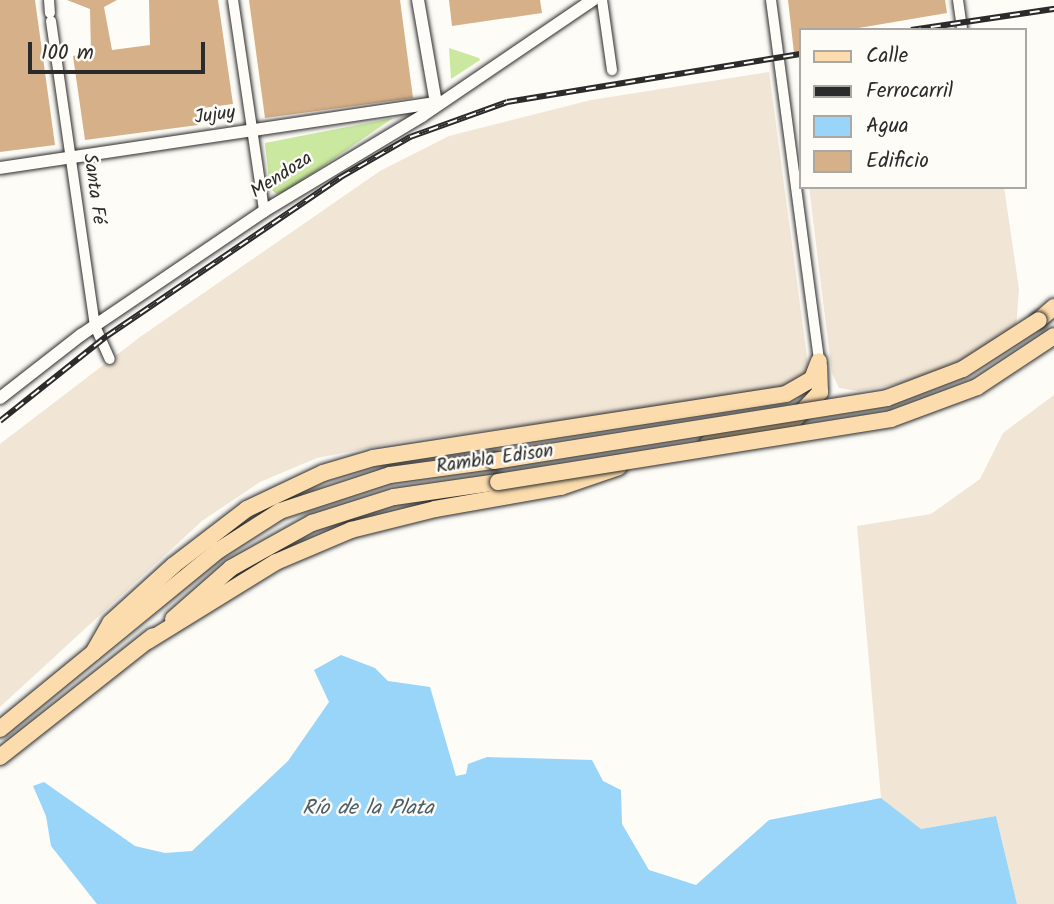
<!DOCTYPE html>
<meta charset="utf-8">
<style>
body{margin:0}
#map{position:relative;width:1054px;height:904px;overflow:hidden;background:#fdfcf7;font-family:Kalam,sans-serif}
div>[style]{position:absolute}
.built>*{inset:0;background:#f1e5d6}
.green>*{inset:0;background:#cae89f}
.water>*{inset:0;background:#98d5f9}
.building>*{inset:0;background:#d6b088}
.roads{filter:drop-shadow(0 0 2px #2b2b2b) drop-shadow(0 0 2px #2b2b2b)}
.minor>*{height:10px;margin:-5px;padding:0 5px;transform-origin:5px;border-radius:5px;background:#fdfcf7}
.tertiary>*{height:12px;margin:-6px;padding:0 6px;transform-origin:6px;border-radius:6px;background:#fdfcf7}
.primary>*{height:16px;margin:-8px;padding:0 8px;transform-origin:8px;border-radius:8px;background:#fcdcac}
.rail>*{height:6px;margin-top:-3px;transform-origin:0;background:repeating-linear-gradient(90deg,#fdfcf7 0 10px,#2b2b2b 0 20px);box-sizing:border-box;border-block:2px solid #2b2b2b}
.bridges{filter:drop-shadow(0 0 2px #2b2b2b) drop-shadow(0 0 2px #2b2b2b)}
.primary-bridge>*{height:16px;margin:-8px;padding:0 8px;transform-origin:8px;border-radius:8px;background:#fcdcac}
span{translate:-50% -50%;white-space:nowrap;text-align:center;line-height:1.15;-webkit-text-stroke:5px #fdfcf7;paint-order:stroke}
.street-label{font-size:19px;color:#2b2b2b}
.water-label{font-size:21px;color:#4c5e69;font-style:italic}
.legend{position:absolute;left:799px;top:28px;width:228px;height:161px;box-sizing:border-box;background:#fdfcf7;border:2px solid #a9a8a5;margin:0;padding:9px 12px;list-style:none;font-size:21px;color:#2b2b2b}
.legend li{display:flex;align-items:center;gap:14px;height:35px}
.legend b{width:35px;border:2px solid #a9a8a5}
.scale{position:absolute;left:28px;top:42px;width:177px;height:32px;box-sizing:border-box;border:4px solid #2b2b2b;border-top:0;padding-left:9px;font-size:21px;line-height:24px;white-space:nowrap;color:#2b2b2b;-webkit-text-stroke:5px #fdfcf7;paint-order:stroke}
</style>
<div id="map">
<div class="built">
<div style="clip-path:polygon(769px 72px,811px 387px,393px 443px,317px 458px,260px 482px,202px 521px,0 707px,0 444px,140px 337px,380px 171px,449px 136px,591px 100px)"></div>
<div style="clip-path:polygon(809px 187px,1004px 187px,1019px 289px,1016px 329px,1004px 344px,915px 381px,858px 391px,839px 388px,832px 373px)"></div>
<div style="clip-path:polygon(1054px 395px,1054px 904px,1017px 904px,996px 816px,921px 829px,881px 798px,857px 526px,931px 514px,980px 479px,1003px 433px)"></div>
</div>
<div class="green">
<div style="clip-path:polygon(449px 48px,479px 58px,480px 60px,451px 79px)"></div>
<div style="clip-path:polygon(393px 118px,287px 191px,277px 194px,270px 189px,265px 143px)"></div>
</div>
<div class="water">
<div style="clip-path:polygon(341px 655px,375px 668px,388px 681px,430px 687px,456px 776px,466px 774px,468px 764px,487px 757px,592px 760px,603px 781px,621px 790px,622px 824px,649px 870px,696px 885px,769px 820px,881px 798px,921px 829px,996px 816px,1017px 904px,97px 904px,51px 846px,46px 816px,33px 786px,44px 782px,135px 846px,165px 853px,192px 851px,288px 761px,329px 702px,314px 670px)"></div>
</div>
<div class="building">
<div style="clip-path:polygon(0 0,35px 0,55px 145px,0 152px)"></div>
<div style="clip-path:polygon(67px 0,117px 0,104px 7px,112px 50px,150px 45px,149px 0,218px 0,233px 104px,196px 109px,198px 125px,85px 140px,73px 56px,91px 53px,90px 9px)"></div>
<div style="clip-path:polygon(249px 0,400px 0,413px 98px,265px 118px)"></div>
<div style="clip-path:polygon(449px 0,540px 0,542px 13px,452px 26px)"></div>
<div style="clip-path:polygon(788px 0,945px 0,947px 13px,847px 30px,800px 30px,800px 52px,794px 53px)"></div>
</div>
<div class="roads">
<div class="minor">
<div style="left:49px;top:0;width:13px;rotate:86deg"></div>
<div style="left:233px;top:0;width:213px;rotate:81.6deg"></div>
<div style="left:602px;top:0;width:71px;rotate:81.9deg"></div>
<div style="left:771px;top:0;width:364px;rotate:82.4deg"></div>
<div style="left:958px;top:0;width:30px;rotate:82deg"></div>
<div style="left:51px;top:21px;width:308px;rotate:81.8deg"></div>
<div style="left:95px;top:326px;width:36px;rotate:66deg"></div>
</div>
<div class="tertiary">
<div style="left:418px;top:0;width:105px;rotate:80.1deg"></div>
<div style="left:0;top:168px;width:441px;rotate:-8.5deg"></div>
<div style="left:0;top:398px;width:103px;rotate:-37.9deg"></div>
<div style="left:81px;top:335px;width:221px;rotate:-34.1deg"></div>
<div style="left:264px;top:211px;width:184px;rotate:-31deg"></div>
<div style="left:422px;top:116px;width:207px;rotate:-34.2deg"></div>
</div>
<div class="primary">
<div style="left:1039px;top:320px;width:20px;rotate:-41deg"></div>
<div style="left:708px;top:443px;width:90px;rotate:-15.4deg"></div>
<div style="left:795px;top:419px;width:37px;rotate:-47deg"></div>
<div style="left:820px;top:392px;width:26px;rotate:-92deg"></div>
<div style="left:173px;top:619px;width:77px;rotate:-41.3deg"></div>
<div style="left:231px;top:568px;width:93px;rotate:-29.1deg"></div>
<div style="left:312px;top:523px;width:86px;rotate:-17.6deg"></div>
<div style="left:394px;top:497px;width:105px;rotate:-8.2deg"></div>
<div style="left:148px;top:641px;width:150px;rotate:-31.7deg"></div>
<div style="left:276px;top:562px;width:82px;rotate:-23.1deg"></div>
<div style="left:351px;top:530px;width:87px;rotate:-14deg"></div>
<div style="left:435px;top:509px;width:128px;rotate:-9.9deg"></div>
<div style="left:561px;top:487px;width:61px;rotate:-19deg"></div>
<div style="left:93px;top:653px;width:34px;rotate:-60deg"></div>
<div style="left:110px;top:623px;width:86px;rotate:-42.2deg"></div>
<div style="left:174px;top:565px;width:92px;rotate:-37.5deg"></div>
<div style="left:247px;top:509px;width:84px;rotate:-25.3deg"></div>
<div style="left:323px;top:473px;width:52px;rotate:-16.7deg"></div>
<div style="left:373px;top:458px;width:418px;rotate:-8.8deg"></div>
<div style="left:786px;top:394px;width:30px;rotate:-30deg"></div>
<div style="left:812px;top:379px;width:19px;rotate:-69deg"></div>
<div style="left:0;top:729px;width:283px;rotate:-39.3deg"></div>
<div style="left:219px;top:550px;width:72px;rotate:-32.6deg"></div>
<div style="left:280px;top:511px;width:116px;rotate:-18.1deg"></div>
<div style="left:390px;top:475px;width:105px;rotate:-7.7deg"></div>
<div style="left:0;top:757px;width:195px;rotate:-38.3deg"></div>
</div>
</div>
<div class="rail">
<div style="left:911px;top:30px;width:145px;rotate:-8.4deg"></div>
<div style="left:0;top:421px;width:137px;rotate:-38.5deg"></div>
<div style="left:107px;top:336px;width:283px;rotate:-34.2deg"></div>
<div style="left:341px;top:177px;width:80px;rotate:-30.1deg"></div>
<div style="left:410px;top:137px;width:103px;rotate:-19.8deg"></div>
<div style="left:507px;top:102px;width:297px;rotate:-9.3deg"></div>
</div>
<div class="bridges">
<div class="primary-bridge">
<div style="left:494px;top:461px;width:398px;rotate:-9.1deg"></div>
<div style="left:887px;top:398px;width:81px;rotate:-20.9deg"></div>
<div style="left:963px;top:369px;width:90px;rotate:-32.8deg"></div>
<div style="left:498px;top:482px;width:398px;rotate:-9.1deg"></div>
<div style="left:891px;top:419px;width:92px;rotate:-20.4deg"></div>
<div style="left:977px;top:387px;width:92px;rotate:-33.5deg"></div>
</div>
</div>
<div class="street-label">
<span style="left:215px;top:116px;rotate:-8deg">Jujuy</span>
<span style="left:282px;top:176px;rotate:-33deg">Mendoza</span>
<span style="left:93px;top:189px;rotate:82deg">Santa Fé</span>
<span style="left:495px;top:460px;rotate:-8deg">Rambla Edison</span>
</div>
<div class="water-label">
<span style="left:368px;top:809px">Río de la Plata</span>
</div>
<ul class="legend">
<li><b style="height:9px;background:#fcdcac"></b>Calle</li>
<li><b style="height:9px;background:#2b2b2b"></b>Ferrocarril</li>
<li><b style="height:19px;background:#98d5f9"></b>Agua</li>
<li><b style="height:19px;background:#d6b088"></b>Edificio</li>
</ul>
<div class="scale">100 m</div>
</div>
